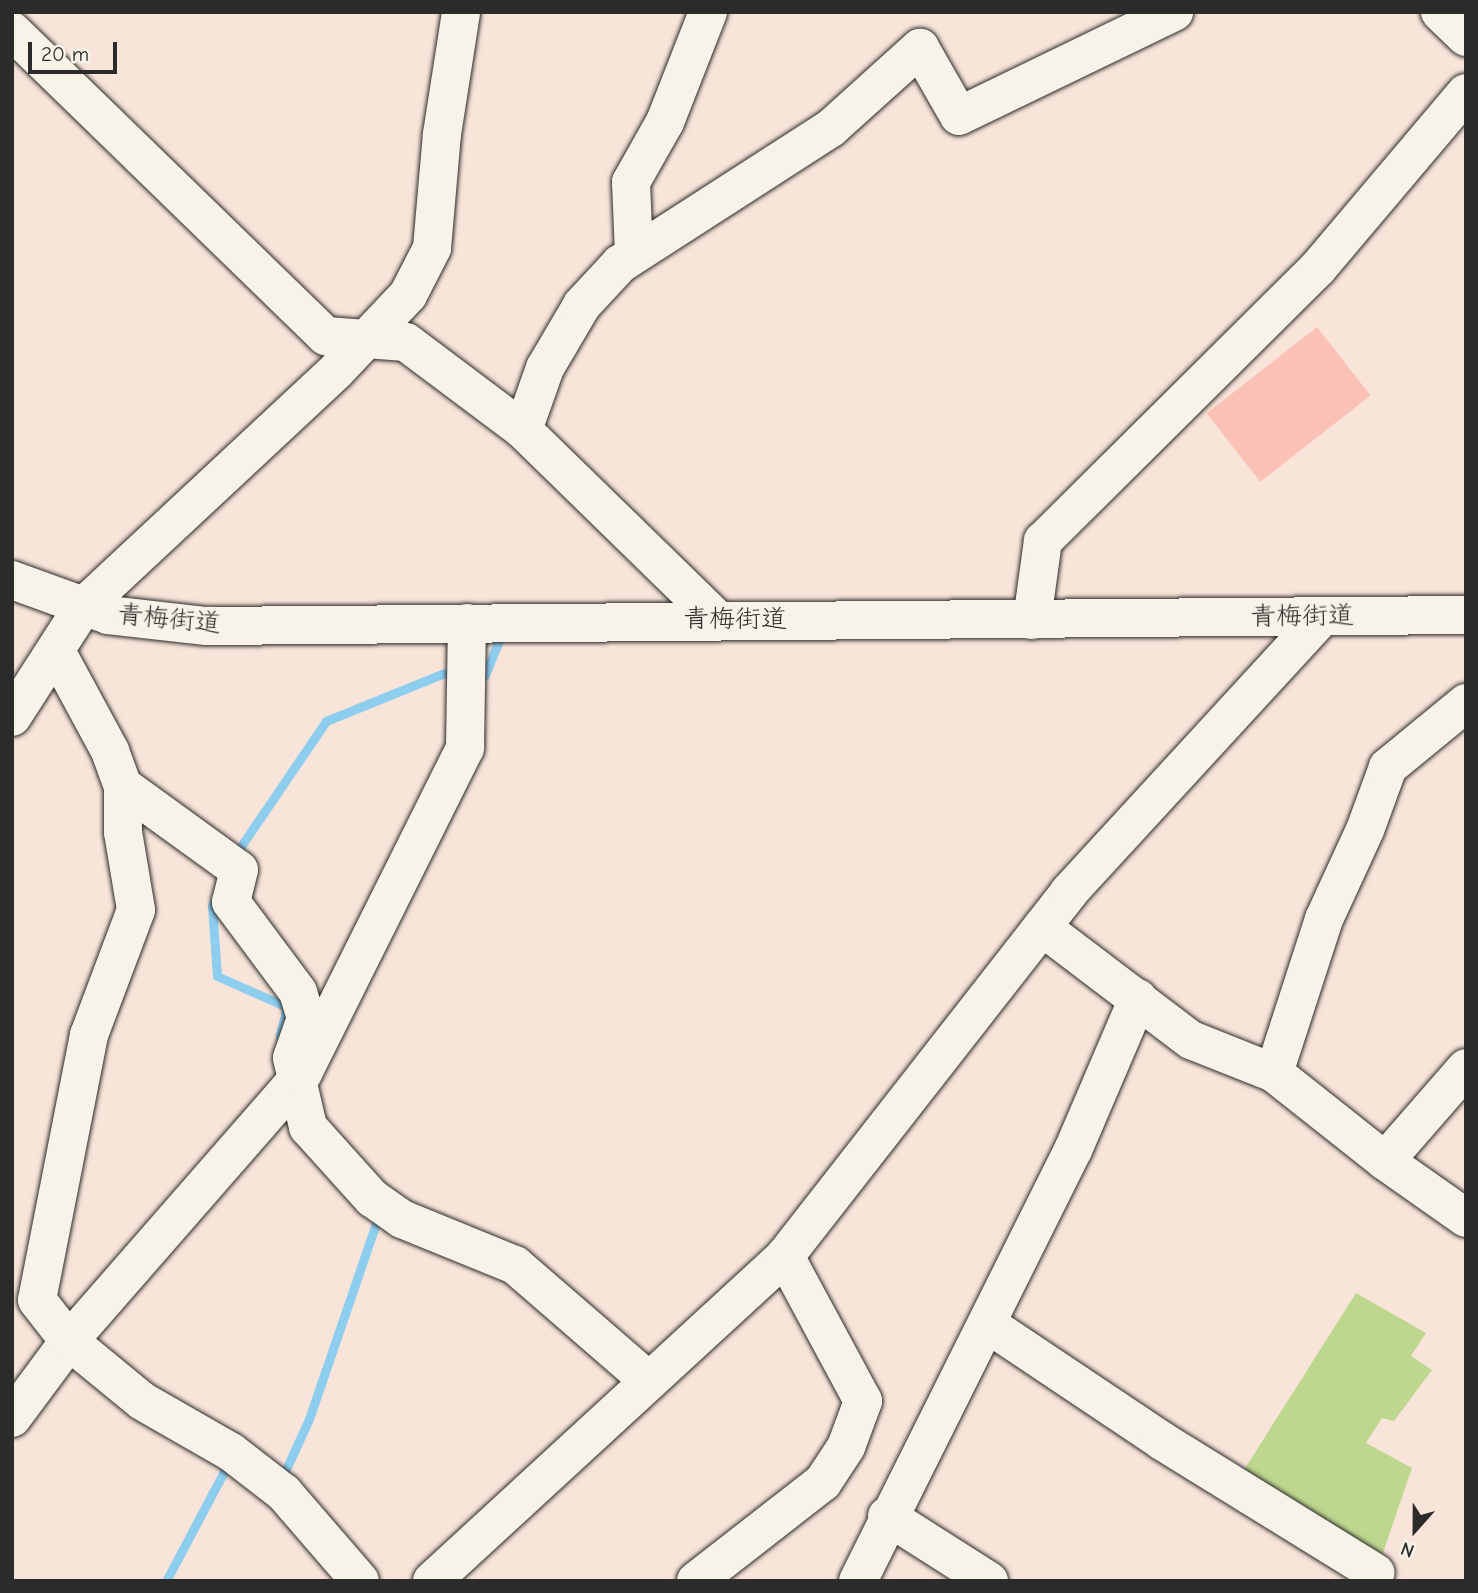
<!DOCTYPE html>
<meta charset="utf-8">
<style>
body{margin:0}
#map{position:relative;width:1478px;height:1593px;overflow:hidden;background:#f8e4d9;font-family:"Comic Neue","Klee One",sans-serif}
div>[style]{position:absolute}
.green>*{inset:0;background:#bed78e}
.stream>*{height:9px;margin:-4.5px;padding:0 4.5px;transform-origin:4.5px;border-radius:4.5px;background:#8dcdee}
.building>*{inset:0;background:#fcc1b6;transform-origin:0 0}
.roads{filter:drop-shadow(0 0 2px #2b2b2b) drop-shadow(0 0 2px #2b2b2b)}
.minor>*{height:38px;margin:-19px;padding:0 19px;transform-origin:19px;border-radius:19px;background:#f7f3e8}
.major>*{height:38px;margin:-19px;padding:0 19px;transform-origin:19px;border-radius:19px;background:#f7f3e8}
span{translate:-50% -50%;white-space:nowrap;text-align:center;line-height:1.15;-webkit-text-stroke:7px #f7f3e8;paint-order:stroke}
.street-label{font-size:26px;color:#2b2b2b}
.frame{position:absolute;inset:0;border:14px solid #2b2b2b;pointer-events:none}
.north{position:absolute;left:1380px;top:1495px;width:70px;height:70px;-webkit-text-stroke:5px #f7f3e8;paint-order:stroke;rotate:201deg;font-size:19px;font-weight:700;line-height:28px;text-align:center;color:#2b2b2b}
.north::after{content:'';display:block;margin:auto;width:24px;height:32px;background:#2b2b2b;clip-path:polygon(50% 0,100% 100%,50% 72%,0 100%)}
.scale{position:absolute;left:28px;top:42px;width:89px;height:32px;box-sizing:border-box;border:4px solid #2b2b2b;border-top:0;padding-left:9px;font-size:21px;line-height:24px;white-space:nowrap;color:#2b2b2b;-webkit-text-stroke:5px #f7f3e8;paint-order:stroke}
</style>
<div id="map">
<div class="green">
<div style="clip-path:polygon(1356px 1293px,1426px 1333px,1411px 1356px,1432px 1370px,1394px 1421px,1382px 1418px,1366px 1443px,1412px 1468px,1376px 1573px,1237px 1481px)"></div>
</div>
<div class="stream">
<div style="left:485px;top:675px;width:38px;rotate:-68deg"></div>
<div style="left:235px;top:855px;width:162px;rotate:-55.8deg"></div>
<div style="left:326px;top:721px;width:127px;rotate:-22.1deg"></div>
<div style="left:217px;top:896px;width:11px;rotate:117deg"></div>
<div style="left:212px;top:906px;width:70px;rotate:85.9deg"></div>
<div style="left:217px;top:976px;width:77px;rotate:23.9deg"></div>
<div style="left:287px;top:1007px;width:30px;rotate:104deg"></div>
<div style="left:282px;top:1478px;width:65px;rotate:-65.4deg"></div>
<div style="left:309px;top:1419px;width:216px;rotate:-71.1deg"></div>
<div style="left:166px;top:1581px;width:132px;rotate:-62.1deg"></div>
</div>
<div class="building">
<div style="left:1317px;top:327px;width:87px;height:140px;rotate:52deg"></div>
</div>
<div class="roads">
<div class="minor">
<div style="left:1440px;top:12px;width:36px;rotate:44deg"></div>
<div style="left:12px;top:31px;width:438px;rotate:44.2deg"></div>
<div style="left:326px;top:336px;width:80px;rotate:4.3deg"></div>
<div style="left:406px;top:342px;width:146px;rotate:36.9deg"></div>
<div style="left:523px;top:430px;width:272px;rotate:44.3deg"></div>
<div style="left:634px;top:254px;width:72px;rotate:-92.4deg"></div>
<div style="left:631px;top:182px;width:69px;rotate:-60.5deg"></div>
<div style="left:665px;top:122px;width:118px;rotate:-68.6deg"></div>
<div style="left:523px;top:430px;width:66px;rotate:-70.5deg"></div>
<div style="left:545px;top:368px;width:73px;rotate:-59.6deg"></div>
<div style="left:582px;top:305px;width:56px;rotate:-47.2deg"></div>
<div style="left:620px;top:264px;width:251px;rotate:-32.8deg"></div>
<div style="left:831px;top:128px;width:120px;rotate:-42deg"></div>
<div style="left:920px;top:48px;width:78px;rotate:60.2deg"></div>
<div style="left:959px;top:116px;width:239px;rotate:-25.8deg"></div>
<div style="left:1032px;top:620px;width:80px;rotate:-82.1deg"></div>
<div style="left:1043px;top:541px;width:387px;rotate:-44.8deg"></div>
<div style="left:1318px;top:268px;width:229px;rotate:-49.8deg"></div>
<div style="left:56px;top:651px;width:114px;rotate:61.6deg"></div>
<div style="left:110px;top:751px;width:37px;rotate:70deg"></div>
<div style="left:123px;top:786px;width:46px;rotate:90deg"></div>
<div style="left:123px;top:832px;width:79px;rotate:80.5deg"></div>
<div style="left:136px;top:910px;width:134px;rotate:110.6deg"></div>
<div style="left:89px;top:1035px;width:270px;rotate:101.1deg"></div>
<div style="left:37px;top:1300px;width:52px;rotate:52deg"></div>
<div style="left:69px;top:1341px;width:94px;rotate:39.4deg"></div>
<div style="left:142px;top:1401px;width:103px;rotate:29.8deg"></div>
<div style="left:231px;top:1452px;width:67px;rotate:37.7deg"></div>
<div style="left:284px;top:1493px;width:116px;rotate:49.2deg"></div>
<div style="left:12px;top:717px;width:131px;rotate:-57.2deg"></div>
<div style="left:83px;top:607px;width:347px;rotate:-43deg"></div>
<div style="left:337px;top:370px;width:103px;rotate:-46.6deg"></div>
<div style="left:408px;top:295px;width:53px;rotate:-62.9deg"></div>
<div style="left:432px;top:248px;width:114px;rotate:-85deg"></div>
<div style="left:442px;top:134px;width:123px;rotate:-81.1deg"></div>
<div style="left:123px;top:786px;width:143px;rotate:35.9deg"></div>
<div style="left:239px;top:870px;width:33px;rotate:104deg"></div>
<div style="left:231px;top:902px;width:112px;rotate:53.3deg"></div>
<div style="left:298px;top:992px;width:27px;rotate:73deg"></div>
<div style="left:306px;top:1018px;width:42px;rotate:109.3deg"></div>
<div style="left:292px;top:1058px;width:71px;rotate:76.9deg"></div>
<div style="left:308px;top:1127px;width:96px;rotate:48deg"></div>
<div style="left:372px;top:1198px;width:37px;rotate:35deg"></div>
<div style="left:402px;top:1219px;width:122px;rotate:22.2deg"></div>
<div style="left:515px;top:1265px;width:177px;rotate:40.9deg"></div>
<div style="left:1042px;top:927px;width:187px;rotate:37.2deg"></div>
<div style="left:1191px;top:1040px;width:89px;rotate:21.7deg"></div>
<div style="left:1274px;top:1073px;width:142px;rotate:38.4deg"></div>
<div style="left:1385px;top:1161px;width:123px;rotate:-48.9deg"></div>
<div style="left:1274px;top:1073px;width:162px;rotate:-72deg"></div>
<div style="left:1324px;top:919px;width:98px;rotate:-65.3deg"></div>
<div style="left:1365px;top:830px;width:67px;rotate:-69.9deg"></div>
<div style="left:1388px;top:767px;width:101px;rotate:-39.4deg"></div>
<div style="left:1385px;top:1161px;width:99px;rotate:35.1deg"></div>
<div style="left:989px;top:1325px;width:208px;rotate:33.8deg"></div>
<div style="left:1162px;top:1441px;width:251px;rotate:31.7deg"></div>
<div style="left:12px;top:1418px;width:96px;rotate:-53.5deg"></div>
<div style="left:69px;top:1341px;width:356px;rotate:-48.9deg"></div>
<div style="left:303px;top:1073px;width:363px;rotate:-63.5deg"></div>
<div style="left:465px;top:748px;width:125px;rotate:-89.1deg"></div>
<div style="left:887px;top:1516px;width:121px;rotate:32.5deg"></div>
<div style="left:432px;top:1581px;width:480px;rotate:-42.6deg"></div>
<div style="left:785px;top:1256px;width:462px;rotate:-52deg"></div>
<div style="left:1069px;top:892px;width:374px;rotate:-47.4deg"></div>
<div style="left:696px;top:1581px;width:161px;rotate:-37.9deg"></div>
<div style="left:823px;top:1482px;width:42px;rotate:-56.7deg"></div>
<div style="left:846px;top:1447px;width:49px;rotate:-69.7deg"></div>
<div style="left:863px;top:1401px;width:165px;rotate:-118.3deg"></div>
<div style="left:858px;top:1581px;width:482px;rotate:-63.5deg"></div>
<div style="left:1073px;top:1150px;width:165px;rotate:-66.8deg"></div>
</div>
<div class="major">
<div style="left:12px;top:580px;width:102px;rotate:20deg"></div>
<div style="left:108px;top:615px;width:99px;rotate:6.4deg"></div>
<div style="left:206px;top:626px;width:1260px;rotate:-0.5deg"></div>
</div>
</div>
<div class="street-label">
<span style="left:1302px;top:617px;rotate:-1deg">青梅街道</span>
<span style="left:169px;top:620px;rotate:5deg">青梅街道</span>
<span style="left:735px;top:620px">青梅街道</span>
</div>
<div class="frame"></div>
<div class="north">N</div>
<div class="scale">20 m</div>
</div>
